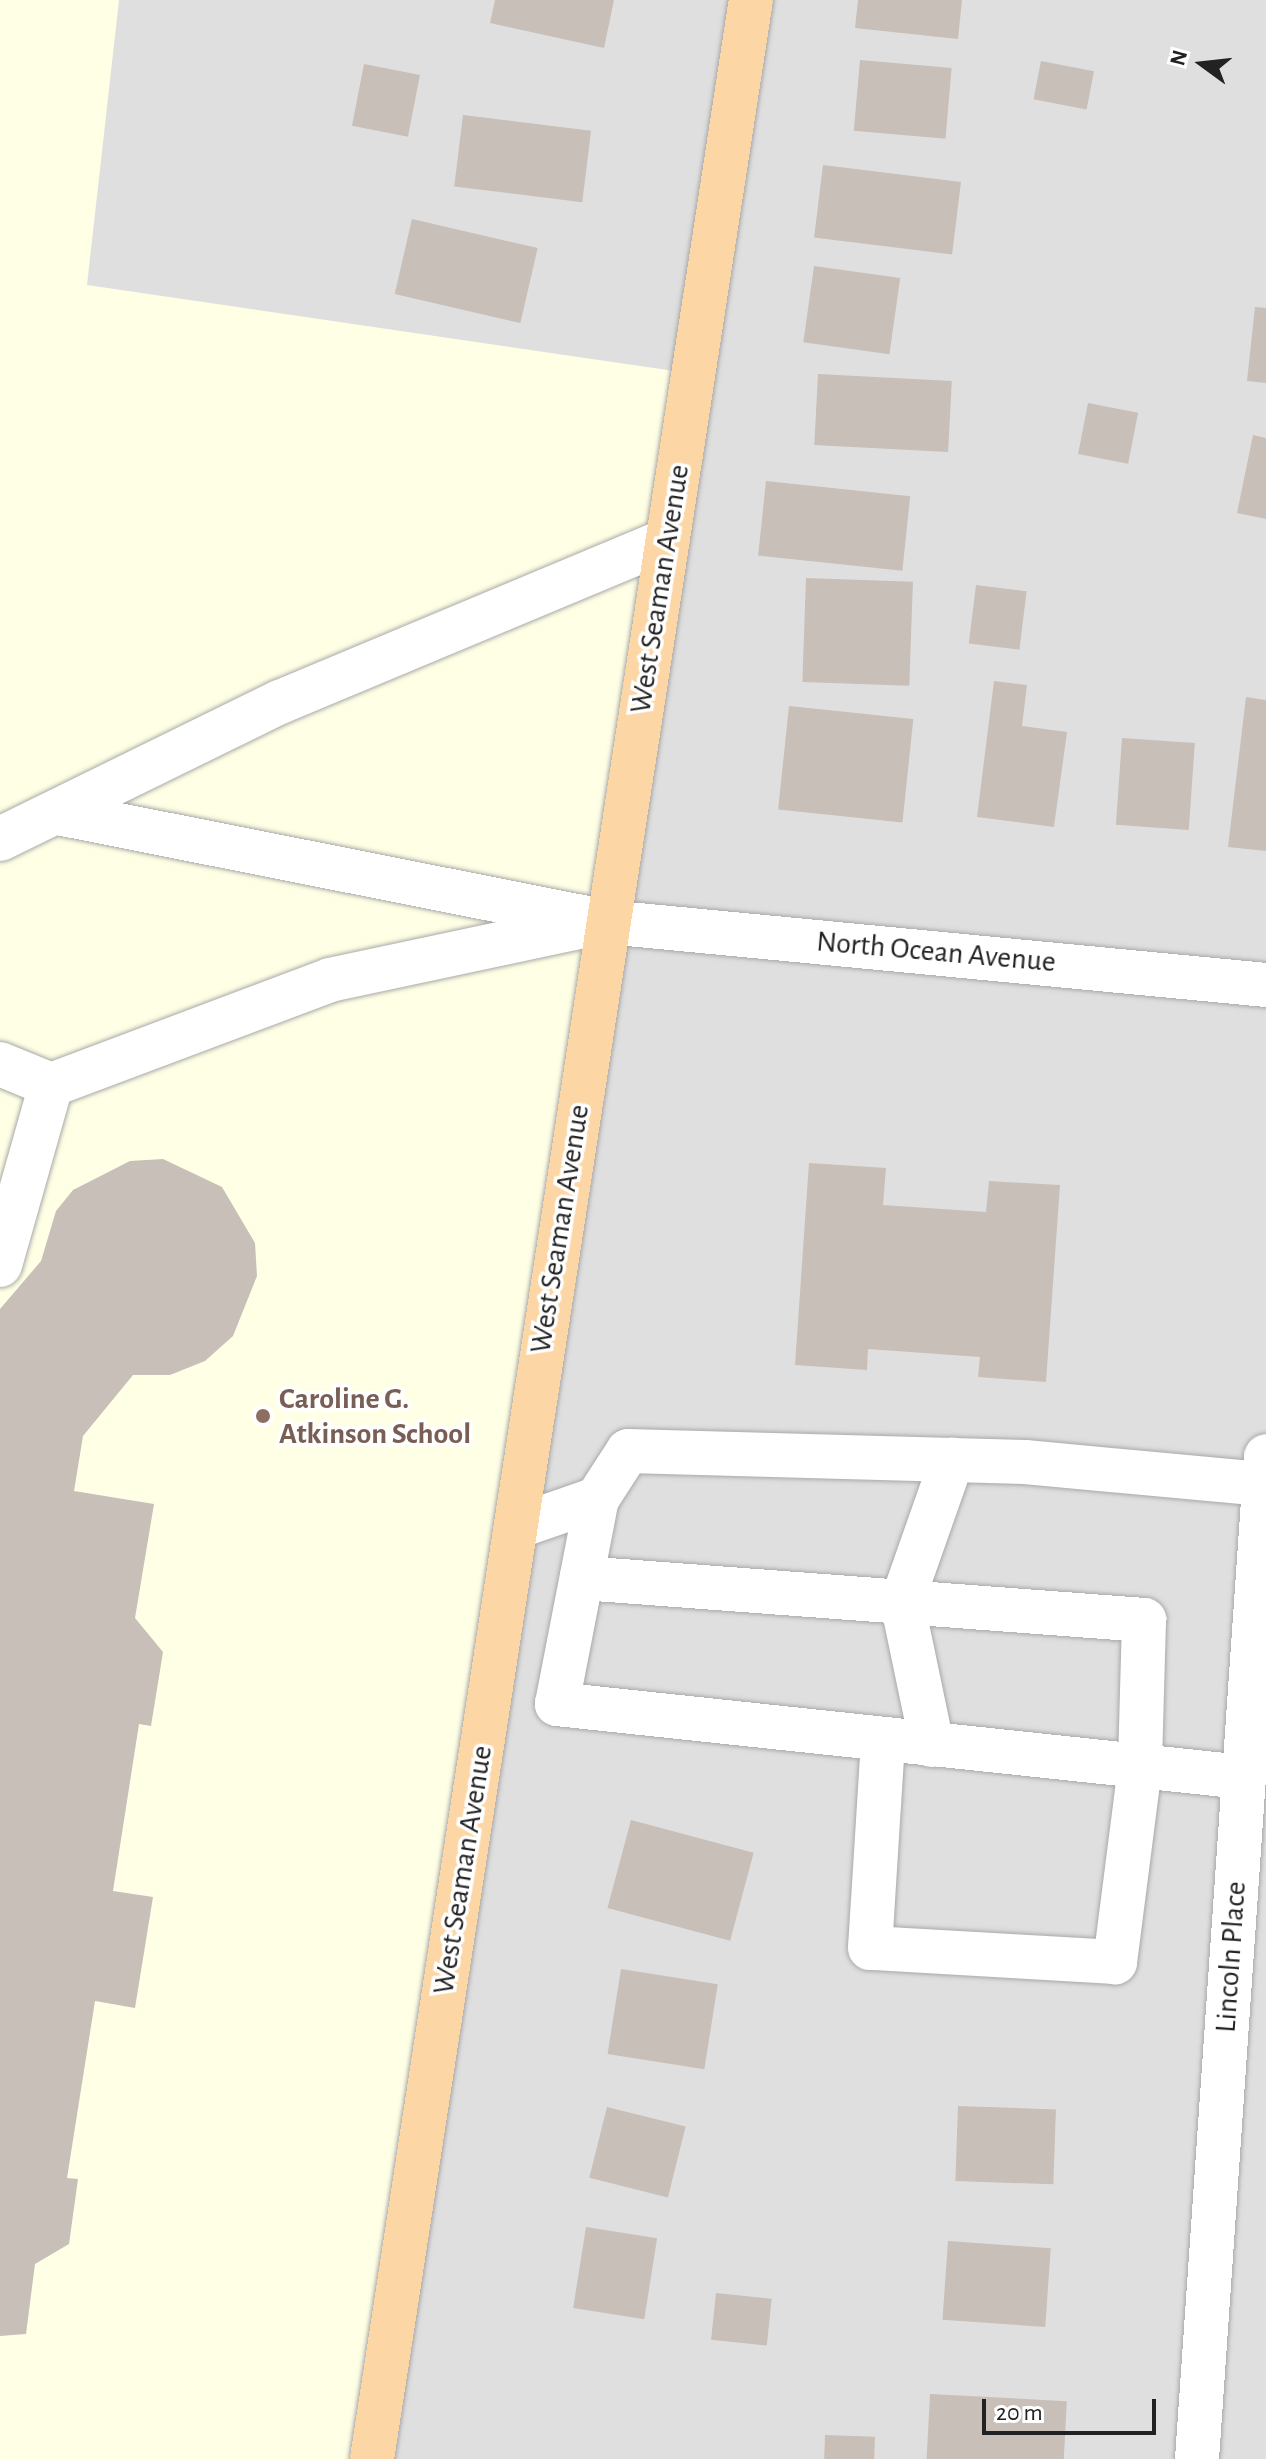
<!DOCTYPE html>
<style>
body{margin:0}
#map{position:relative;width:1266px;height:2459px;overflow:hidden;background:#f2efe9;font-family:"Alegreya Sans",sans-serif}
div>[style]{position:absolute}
.residential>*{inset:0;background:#e0dfdf;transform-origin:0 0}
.education>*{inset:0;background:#ffffe5}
.building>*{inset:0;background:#c7bfb8;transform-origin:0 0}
.roads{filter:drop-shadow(0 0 2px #a9a9a9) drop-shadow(0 0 2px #a9a9a9)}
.minor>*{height:44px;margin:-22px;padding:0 22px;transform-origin:22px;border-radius:22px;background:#fff}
.major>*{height:44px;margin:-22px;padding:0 22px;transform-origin:22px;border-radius:22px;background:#fcd6a4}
.dots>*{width:22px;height:22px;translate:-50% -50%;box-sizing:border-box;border:4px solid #fff;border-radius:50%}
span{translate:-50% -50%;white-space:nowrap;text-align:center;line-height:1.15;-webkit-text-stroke:7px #fff;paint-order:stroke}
.street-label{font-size:30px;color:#222}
.education-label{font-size:30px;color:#785e54;font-weight:700}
.left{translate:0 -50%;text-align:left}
.north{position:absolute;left:1162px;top:24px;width:80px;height:80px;-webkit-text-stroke:6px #fff;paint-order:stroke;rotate:285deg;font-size:22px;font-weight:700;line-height:32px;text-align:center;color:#222}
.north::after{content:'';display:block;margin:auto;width:28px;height:36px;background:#222;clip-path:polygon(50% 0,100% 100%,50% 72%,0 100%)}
.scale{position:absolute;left:982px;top:2399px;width:174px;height:36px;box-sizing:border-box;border:4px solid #222;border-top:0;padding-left:10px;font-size:24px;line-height:28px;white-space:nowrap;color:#222;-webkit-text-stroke:6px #fff;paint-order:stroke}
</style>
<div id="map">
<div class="residential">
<div style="left:0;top:0;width:1266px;height:2459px"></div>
</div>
<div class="education">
<div style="clip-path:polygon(0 0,119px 0,87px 285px,688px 373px,363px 2459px,0 2459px)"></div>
</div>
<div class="building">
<div style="clip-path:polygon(495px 0,614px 0,604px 48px,490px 23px)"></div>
<div style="clip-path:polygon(858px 0,962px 0,958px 39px,855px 28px)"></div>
<div style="left:860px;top:60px;width:92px;height:71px;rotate:5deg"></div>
<div style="left:1041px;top:61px;width:54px;height:39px;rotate:11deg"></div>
<div style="left:364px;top:64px;width:57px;height:63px;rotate:11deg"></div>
<div style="left:463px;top:115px;width:129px;height:72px;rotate:7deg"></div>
<div style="left:823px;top:165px;width:139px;height:73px;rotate:7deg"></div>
<div style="left:412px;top:219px;width:129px;height:77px;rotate:13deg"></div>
<div style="left:814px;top:266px;width:87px;height:77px;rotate:8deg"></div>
<div style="clip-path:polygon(1255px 307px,1266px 308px,1266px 383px,1247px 381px)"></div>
<div style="left:818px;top:374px;width:134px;height:71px;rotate:3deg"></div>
<div style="left:1088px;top:403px;width:51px;height:52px;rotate:11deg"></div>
<div style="clip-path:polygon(1253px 435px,1266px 438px,1266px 519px,1237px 513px)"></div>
<div style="left:766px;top:481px;width:145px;height:75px;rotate:6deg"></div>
<div style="left:806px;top:578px;width:107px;height:104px;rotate:2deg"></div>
<div style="left:976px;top:585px;width:51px;height:59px;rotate:7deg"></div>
<div style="clip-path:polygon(994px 681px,1027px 685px,1022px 726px,1067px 732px,1054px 827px,977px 817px)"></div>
<div style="clip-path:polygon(1246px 697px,1266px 700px,1266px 851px,1228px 847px)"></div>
<div style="left:789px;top:706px;width:125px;height:104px;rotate:6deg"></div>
<div style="left:1122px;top:738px;width:73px;height:87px;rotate:4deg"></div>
<div style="clip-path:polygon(163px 1159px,222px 1187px,255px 1243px,257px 1276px,233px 1336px,205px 1361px,170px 1375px,133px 1375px,83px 1436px,74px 1491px,154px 1504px,135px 1618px,163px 1652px,151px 1726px,139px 1724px,113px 1891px,153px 1897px,135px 2008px,95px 2001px,67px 2178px,78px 2179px,69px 2244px,35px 2264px,26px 2334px,0 2336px,0 1309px,41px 1261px,56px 1211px,73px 1190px,130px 1161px)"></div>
<div style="clip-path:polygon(809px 1163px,886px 1168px,883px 1205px,986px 1212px,989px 1181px,1060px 1185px,1046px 1382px,978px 1377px,980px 1357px,868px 1349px,867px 1370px,795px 1365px)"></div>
<div style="left:631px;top:1820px;width:127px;height:91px;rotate:15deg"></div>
<div style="left:621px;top:1969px;width:98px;height:86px;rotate:9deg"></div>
<div style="left:958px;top:2106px;width:98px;height:75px;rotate:2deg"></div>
<div style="left:607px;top:2107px;width:81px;height:73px;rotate:14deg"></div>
<div style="left:586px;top:2227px;width:72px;height:82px;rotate:9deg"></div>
<div style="left:948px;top:2241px;width:103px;height:79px;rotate:4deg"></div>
<div style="left:716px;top:2293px;width:56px;height:47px;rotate:6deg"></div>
<div style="left:930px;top:2394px;width:137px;height:65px;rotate:3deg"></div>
<div style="left:825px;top:2435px;width:50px;height:24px;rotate:2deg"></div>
</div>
<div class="roads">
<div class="minor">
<div style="left:58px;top:813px;width:560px;rotate:11.23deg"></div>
<div style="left:607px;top:922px;width:662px;rotate:5.46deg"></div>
<div style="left:0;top:839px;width:312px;rotate:-26.1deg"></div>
<div style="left:280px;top:702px;width:420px;rotate:-22.7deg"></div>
<div style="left:0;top:1064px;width:55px;rotate:22.4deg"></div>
<div style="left:51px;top:1085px;width:298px;rotate:-20.6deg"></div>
<div style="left:330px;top:980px;width:265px;rotate:-12deg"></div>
<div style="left:0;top:1265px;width:187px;rotate:-74.2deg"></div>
<div style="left:516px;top:1527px;width:86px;rotate:-19.1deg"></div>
<div style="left:582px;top:1578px;width:564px;rotate:4.27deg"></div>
<div style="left:1144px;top:1620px;width:147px;rotate:91.6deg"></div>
<div style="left:1140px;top:1767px;width:197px;rotate:97.3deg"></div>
<div style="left:1115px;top:1962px;width:245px;rotate:-176.7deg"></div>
<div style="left:870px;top:1948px;width:209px;rotate:-86.4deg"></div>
<div style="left:932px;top:1745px;width:146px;rotate:-101.8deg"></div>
<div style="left:902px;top:1602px;width:151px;rotate:-70.6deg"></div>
<div style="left:1243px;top:1777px;width:690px;rotate:-173.93deg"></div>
<div style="left:557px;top:1704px;width:209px;rotate:-79deg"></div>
<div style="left:597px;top:1499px;width:57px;rotate:-57.1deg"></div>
<div style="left:628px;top:1451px;width:397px;rotate:1.6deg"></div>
<div style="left:1025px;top:1462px;width:240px;rotate:5.3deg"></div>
<div style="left:1197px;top:2459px;width:1005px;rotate:-86.06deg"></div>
</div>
<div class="major">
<div style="left:372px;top:2459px;width:2488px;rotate:-81.24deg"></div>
</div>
</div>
<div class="dots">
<div style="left:263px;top:1416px;background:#8d6e63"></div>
</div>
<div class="street-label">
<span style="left:660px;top:589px;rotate:-81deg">West Seaman Avenue</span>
<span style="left:936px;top:952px;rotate:5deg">North Ocean Avenue</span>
<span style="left:560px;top:1229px;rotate:-81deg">West Seaman Avenue</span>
<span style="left:463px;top:1870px;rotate:-81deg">West Seaman Avenue</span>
<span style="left:1231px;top:1957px;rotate:-86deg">Lincoln Place</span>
</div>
<div class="education-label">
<span class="left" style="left:279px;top:1416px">Caroline G.<br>Atkinson School</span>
</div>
<div class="north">N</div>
<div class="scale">20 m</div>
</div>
